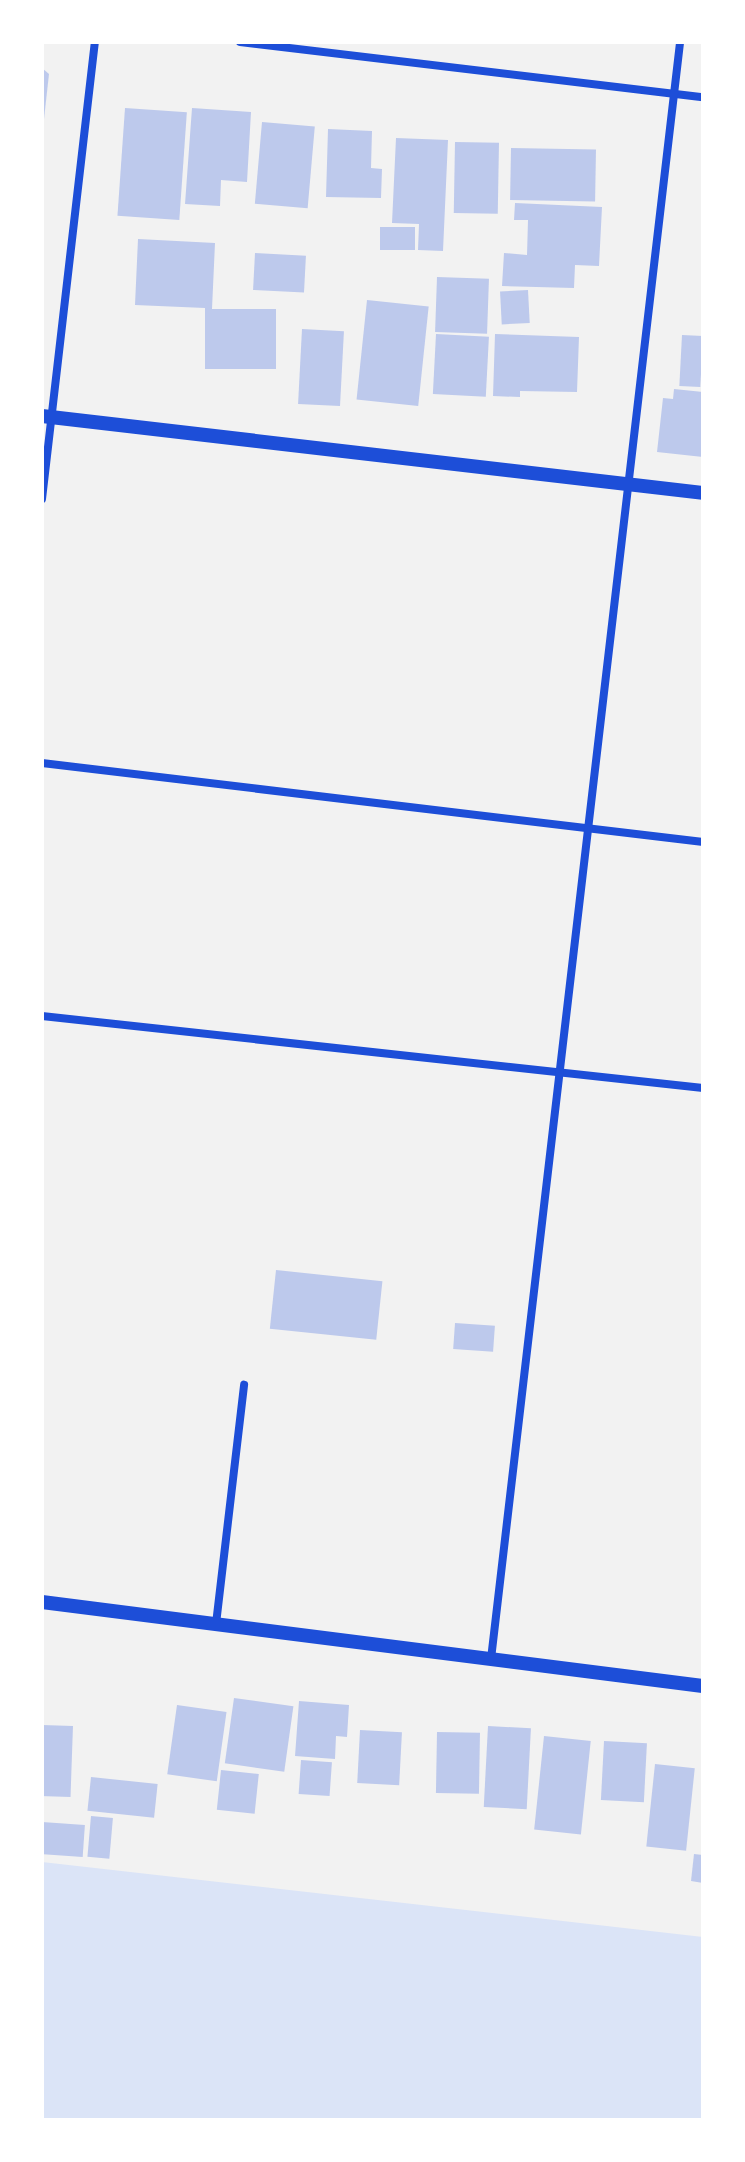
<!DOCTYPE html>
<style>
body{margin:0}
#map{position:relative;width:745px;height:2162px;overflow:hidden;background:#f2f2f2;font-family:Arial,sans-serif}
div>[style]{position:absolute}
.green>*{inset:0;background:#dbe4f7}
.building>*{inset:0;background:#bdc9ec;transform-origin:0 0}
.minor>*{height:8px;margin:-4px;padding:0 4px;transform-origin:4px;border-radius:4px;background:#1d4ed8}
.tertiary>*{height:14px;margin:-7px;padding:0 7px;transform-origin:7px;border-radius:7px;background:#1d4ed8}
span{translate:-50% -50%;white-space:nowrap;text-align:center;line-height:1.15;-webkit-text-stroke:7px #fff;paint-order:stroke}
.frame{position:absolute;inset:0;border:44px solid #fff;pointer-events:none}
</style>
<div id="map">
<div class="green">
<div style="clip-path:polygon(42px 1862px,703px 1937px,703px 2120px,42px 2120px)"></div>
</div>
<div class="building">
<div style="clip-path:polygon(42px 68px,49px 74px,44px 119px,42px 119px)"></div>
<div style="left:125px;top:108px;width:62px;height:108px;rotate:4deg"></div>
<div style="clip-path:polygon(192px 108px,251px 112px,247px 182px,221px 180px,220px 206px,185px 204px)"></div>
<div style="left:262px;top:122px;width:53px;height:82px;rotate:5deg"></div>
<div style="clip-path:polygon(328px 129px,372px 131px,371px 168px,382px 169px,381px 198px,326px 197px)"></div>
<div style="clip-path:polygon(396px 138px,448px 140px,443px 251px,418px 250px,419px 224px,392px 223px)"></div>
<div style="left:455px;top:142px;width:44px;height:71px;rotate:1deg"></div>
<div style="left:511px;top:148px;width:85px;height:52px;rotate:1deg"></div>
<div style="clip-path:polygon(515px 203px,602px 207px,599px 266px,575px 265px,574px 288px,502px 286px,504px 253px,527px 255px,528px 220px,514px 220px)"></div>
<div style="left:380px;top:227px;width:35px;height:23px"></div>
<div style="clip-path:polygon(138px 239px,215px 243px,212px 309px,276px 309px,276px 369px,205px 369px,205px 308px,135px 305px)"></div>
<div style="left:255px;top:253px;width:51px;height:37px;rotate:3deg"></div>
<div style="left:437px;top:277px;width:52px;height:55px;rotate:2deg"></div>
<div style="left:528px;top:290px;width:33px;height:28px;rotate:87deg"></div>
<div style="left:367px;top:300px;width:62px;height:100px;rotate:6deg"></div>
<div style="left:302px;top:329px;width:42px;height:75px;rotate:3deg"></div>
<div style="left:436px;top:334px;width:53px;height:60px;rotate:3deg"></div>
<div style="clip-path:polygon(495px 334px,579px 337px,577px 392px,520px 391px,520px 397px,493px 396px)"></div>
<div style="left:682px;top:335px;width:21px;height:51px;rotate:3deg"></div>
<div style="clip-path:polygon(674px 389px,703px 392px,703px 457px,657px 452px,663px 398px,673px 399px)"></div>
<div style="left:276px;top:1270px;width:107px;height:59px;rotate:6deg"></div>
<div style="left:455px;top:1323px;width:40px;height:26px;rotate:4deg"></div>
<div style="left:234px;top:1698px;width:60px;height:66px;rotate:8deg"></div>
<div style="clip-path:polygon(299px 1701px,349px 1705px,347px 1737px,336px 1736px,335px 1759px,295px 1756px)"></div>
<div style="left:177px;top:1705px;width:50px;height:70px;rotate:8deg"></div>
<div style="left:42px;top:1725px;width:31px;height:71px;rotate:2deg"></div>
<div style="left:488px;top:1726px;width:43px;height:81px;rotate:3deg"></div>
<div style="left:360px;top:1730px;width:42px;height:53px;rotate:3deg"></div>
<div style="left:437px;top:1732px;width:43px;height:61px;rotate:1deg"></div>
<div style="left:544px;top:1736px;width:47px;height:94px;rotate:6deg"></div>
<div style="left:604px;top:1741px;width:43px;height:59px;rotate:3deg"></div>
<div style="left:301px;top:1760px;width:31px;height:34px;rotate:4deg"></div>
<div style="left:655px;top:1764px;width:40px;height:83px;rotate:6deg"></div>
<div style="left:221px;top:1770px;width:38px;height:40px;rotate:6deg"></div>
<div style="left:91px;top:1777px;width:67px;height:34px;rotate:6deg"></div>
<div style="left:91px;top:1816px;width:22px;height:41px;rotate:5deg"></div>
<div style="left:42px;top:1822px;width:43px;height:32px;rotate:4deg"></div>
<div style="clip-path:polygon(694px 1854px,703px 1855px,703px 1883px,691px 1881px)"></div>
</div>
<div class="minor">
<div style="left:240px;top:42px;width:466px;rotate:6.8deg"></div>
<div style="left:42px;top:499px;width:460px;rotate:-83.4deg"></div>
<div style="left:42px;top:763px;width:666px;rotate:6.82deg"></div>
<div style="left:42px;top:1016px;width:665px;rotate:6.22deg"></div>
<div style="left:216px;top:1624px;width:241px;rotate:-83.3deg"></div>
<div style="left:491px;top:1659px;width:1628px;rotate:-83.33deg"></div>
</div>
<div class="tertiary">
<div style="left:42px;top:416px;width:665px;rotate:6.64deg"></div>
<div style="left:42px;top:1602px;width:666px;rotate:7.24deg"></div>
</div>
<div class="frame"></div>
</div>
